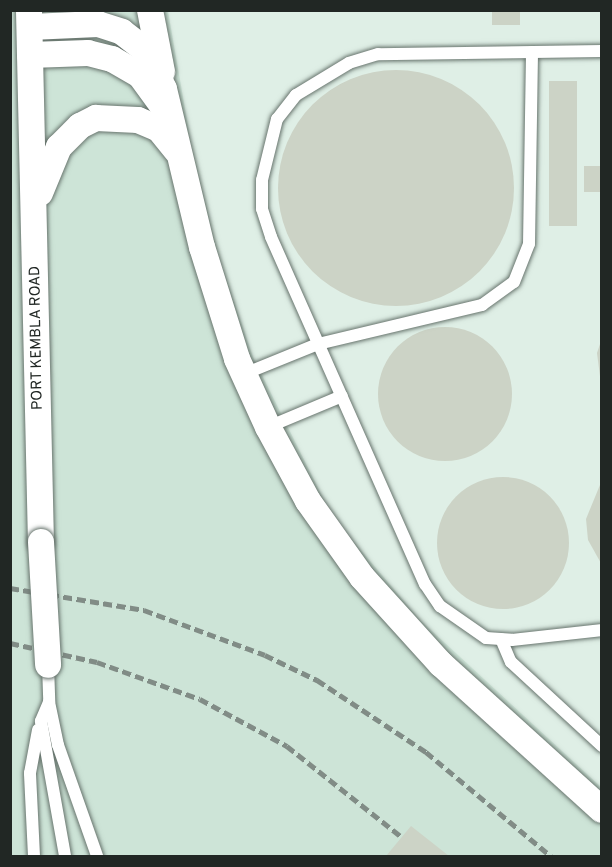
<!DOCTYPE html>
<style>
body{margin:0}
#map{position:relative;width:612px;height:867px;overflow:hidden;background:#dfefe6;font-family:Overpass,sans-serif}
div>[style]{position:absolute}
.built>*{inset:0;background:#cde4d7}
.building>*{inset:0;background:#ccd3c6;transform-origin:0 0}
.round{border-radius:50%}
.roads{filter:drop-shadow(0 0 2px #67746d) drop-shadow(0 0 2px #67746d)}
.lane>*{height:12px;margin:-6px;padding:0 6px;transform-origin:6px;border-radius:6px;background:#fff}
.street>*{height:26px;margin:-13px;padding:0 13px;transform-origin:13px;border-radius:13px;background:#fff}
.rail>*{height:4.5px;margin-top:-2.25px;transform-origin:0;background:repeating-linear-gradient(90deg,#818c86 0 9px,transparent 0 13.5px)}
.bridges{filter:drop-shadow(0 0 2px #67746d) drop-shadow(0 0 2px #67746d)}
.street-bridge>*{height:26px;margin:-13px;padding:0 13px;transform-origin:13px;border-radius:13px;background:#fff}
span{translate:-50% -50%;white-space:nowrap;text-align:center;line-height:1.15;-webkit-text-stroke:5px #fff;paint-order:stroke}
.street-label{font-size:15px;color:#212724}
.frame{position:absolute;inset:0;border:12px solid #212724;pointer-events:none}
</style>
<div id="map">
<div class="built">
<div style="clip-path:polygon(10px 11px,168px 11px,191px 143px,218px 254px,253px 357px,332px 516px,420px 620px,601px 787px,601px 856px,11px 856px)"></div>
</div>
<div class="building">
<div style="left:492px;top:10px;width:28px;height:15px"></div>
<div class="round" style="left:278px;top:70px;width:236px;height:236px"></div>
<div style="left:577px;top:81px;width:145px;height:28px;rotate:90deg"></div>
<div style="left:584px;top:166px;width:18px;height:26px"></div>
<div class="round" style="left:378px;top:327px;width:134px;height:134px"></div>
<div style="clip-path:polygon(601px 341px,602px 341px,601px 384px,597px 353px)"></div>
<div class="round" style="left:437px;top:477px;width:132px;height:132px"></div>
<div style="clip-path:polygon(602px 480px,602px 565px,588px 540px,586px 519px)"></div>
<div style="clip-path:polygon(411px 826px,449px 856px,386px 856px)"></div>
</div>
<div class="roads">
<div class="lane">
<div style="left:602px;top:51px;width:224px;rotate:179.2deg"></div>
<div style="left:378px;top:54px;width:30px;rotate:163deg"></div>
<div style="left:349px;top:63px;width:62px;rotate:148.9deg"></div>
<div style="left:296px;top:95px;width:31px;rotate:128deg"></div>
<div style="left:277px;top:119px;width:63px;rotate:103.8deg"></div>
<div style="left:262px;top:180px;width:29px;rotate:90deg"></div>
<div style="left:262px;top:209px;width:29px;rotate:72deg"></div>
<div style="left:271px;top:237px;width:380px;rotate:66.1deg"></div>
<div style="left:425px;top:584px;width:27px;rotate:56deg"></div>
<div style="left:440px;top:606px;width:56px;rotate:34.8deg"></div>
<div style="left:486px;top:638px;width:26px;rotate:4deg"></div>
<div style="left:512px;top:640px;width:91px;rotate:-6.3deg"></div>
<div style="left:244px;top:374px;width:80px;rotate:-22.1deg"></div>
<div style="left:318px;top:344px;width:169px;rotate:-13.4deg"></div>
<div style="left:482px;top:305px;width:39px;rotate:-36deg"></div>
<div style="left:514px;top:282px;width:41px;rotate:-68.5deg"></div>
<div style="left:529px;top:244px;width:192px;rotate:-89.1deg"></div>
<div style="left:268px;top:427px;width:80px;rotate:-22.7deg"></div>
<div style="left:501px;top:639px;width:25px;rotate:67deg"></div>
<div style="left:511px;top:662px;width:124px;rotate:42.7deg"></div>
<div style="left:48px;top:665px;width:37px;rotate:88deg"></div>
<div style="left:49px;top:702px;width:44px;rotate:78.2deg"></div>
<div style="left:58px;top:745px;width:118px;rotate:70.6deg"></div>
<div style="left:49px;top:702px;width:21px;rotate:113deg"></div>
<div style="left:41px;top:721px;width:137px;rotate:79.9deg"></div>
<div style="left:34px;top:856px;width:83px;rotate:-92.8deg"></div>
<div style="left:30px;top:773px;width:44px;rotate:-79.5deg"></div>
</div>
<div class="street">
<div style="left:150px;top:10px;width:63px;rotate:79deg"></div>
<div style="left:29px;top:11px;width:531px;rotate:88.71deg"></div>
<div style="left:30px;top:27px;width:68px;rotate:-2.5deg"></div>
<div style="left:98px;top:24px;width:25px;rotate:18deg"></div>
<div style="left:122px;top:32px;width:29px;rotate:38deg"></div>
<div style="left:145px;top:50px;width:43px;rotate:64deg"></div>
<div style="left:164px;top:89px;width:163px;rotate:76.5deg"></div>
<div style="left:202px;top:247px;width:117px;rotate:72.6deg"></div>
<div style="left:237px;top:359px;width:75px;rotate:65.5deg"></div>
<div style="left:268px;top:427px;width:84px;rotate:61.6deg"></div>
<div style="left:308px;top:501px;width:93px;rotate:54.6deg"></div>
<div style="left:362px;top:577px;width:118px;rotate:47.8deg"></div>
<div style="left:441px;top:664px;width:217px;rotate:42.2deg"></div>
<div style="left:30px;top:55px;width:58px;rotate:-2deg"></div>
<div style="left:88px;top:53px;width:25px;rotate:14deg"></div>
<div style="left:112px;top:59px;width:32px;rotate:30deg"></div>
<div style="left:140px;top:75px;width:36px;rotate:54deg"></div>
<div style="left:40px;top:193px;width:50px;rotate:-67.6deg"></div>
<div style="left:59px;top:147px;width:30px;rotate:-45deg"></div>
<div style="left:80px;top:126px;width:18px;rotate:-27deg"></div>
<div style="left:96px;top:118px;width:42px;rotate:2.7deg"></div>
<div style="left:138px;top:120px;width:23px;rotate:23deg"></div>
<div style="left:159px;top:129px;width:28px;rotate:51deg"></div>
</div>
</div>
<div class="rail">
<div style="left:10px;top:588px;width:136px;rotate:9.3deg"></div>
<div style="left:144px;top:610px;width:129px;rotate:20.4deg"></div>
<div style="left:265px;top:655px;width:58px;rotate:25.7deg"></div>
<div style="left:317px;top:680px;width:131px;rotate:33.4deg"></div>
<div style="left:426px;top:752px;width:163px;rotate:39.8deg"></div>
<div style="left:10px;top:643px;width:89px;rotate:12.3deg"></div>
<div style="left:97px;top:662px;width:109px;rotate:19.8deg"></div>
<div style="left:200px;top:699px;width:99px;rotate:28.4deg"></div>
<div style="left:287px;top:746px;width:147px;rotate:38.4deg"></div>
</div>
<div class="bridges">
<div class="street-bridge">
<div style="left:41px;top:542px;width:123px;rotate:86.7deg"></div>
</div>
</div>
<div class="street-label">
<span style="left:37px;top:338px;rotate:-91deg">PORT KEMBLA ROAD</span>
</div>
<div class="frame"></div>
</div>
